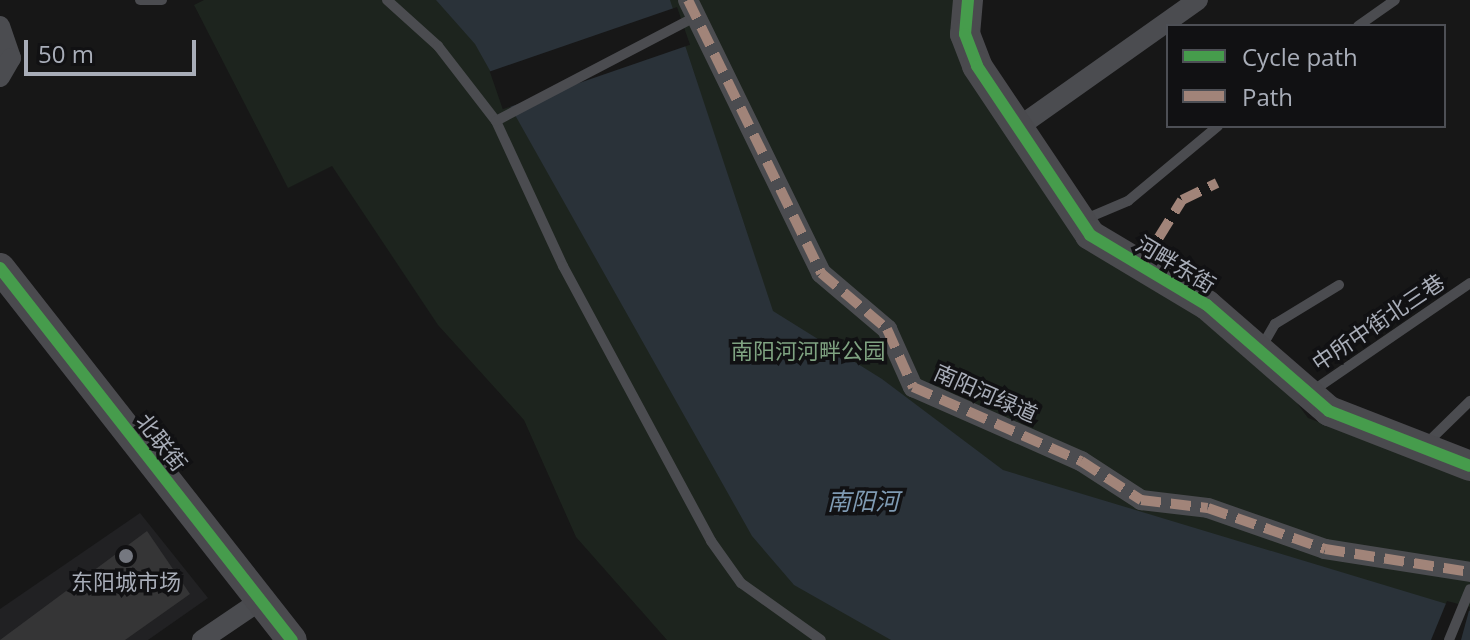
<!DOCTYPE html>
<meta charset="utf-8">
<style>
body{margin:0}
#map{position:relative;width:1470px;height:640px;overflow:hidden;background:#171717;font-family:"Open Sans","Noto Sans SC",sans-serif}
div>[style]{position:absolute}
.built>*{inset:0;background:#212123}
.green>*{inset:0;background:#1d241e}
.water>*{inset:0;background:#2a3239}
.pier>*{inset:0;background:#171717;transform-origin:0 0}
.building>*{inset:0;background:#353536}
.lane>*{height:10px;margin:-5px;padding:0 5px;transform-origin:5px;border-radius:5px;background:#4b4c50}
.street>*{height:20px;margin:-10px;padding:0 10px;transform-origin:10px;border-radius:10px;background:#4b4c50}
.secondary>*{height:30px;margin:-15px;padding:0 15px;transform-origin:15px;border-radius:15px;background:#4a4a4e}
.quiet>*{height:10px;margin-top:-5px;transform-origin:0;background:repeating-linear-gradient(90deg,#a18479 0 20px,transparent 0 30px)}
.cycleway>*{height:12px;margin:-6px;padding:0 6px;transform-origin:6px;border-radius:6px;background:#469c4c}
.dots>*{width:22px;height:22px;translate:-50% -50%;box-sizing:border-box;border:4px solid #111113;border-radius:50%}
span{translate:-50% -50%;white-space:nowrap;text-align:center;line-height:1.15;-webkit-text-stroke:7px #111113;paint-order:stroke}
.street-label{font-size:22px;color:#a8adb8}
.park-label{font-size:22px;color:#7fa381}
.poi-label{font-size:22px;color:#a8adb8}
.water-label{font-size:24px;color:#7f9bb3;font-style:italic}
.legend{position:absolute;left:1166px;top:24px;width:280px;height:104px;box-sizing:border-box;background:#111113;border:2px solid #4d4f55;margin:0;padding:10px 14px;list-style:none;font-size:24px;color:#a8adb8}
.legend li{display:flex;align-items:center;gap:16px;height:40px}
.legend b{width:40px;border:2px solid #4d4f55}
.scale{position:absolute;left:24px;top:40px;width:172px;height:36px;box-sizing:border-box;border:4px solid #a8adb8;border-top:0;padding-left:10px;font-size:24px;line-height:28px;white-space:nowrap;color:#a8adb8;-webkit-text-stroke:6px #111113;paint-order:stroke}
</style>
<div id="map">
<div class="built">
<div style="clip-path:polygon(140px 513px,208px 598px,148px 640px,0 640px,0 609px)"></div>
</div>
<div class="green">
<div style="clip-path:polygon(204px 0,955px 0,1078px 238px,1257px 349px,1308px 418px,1470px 479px,1470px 640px,667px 640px,576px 537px,524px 420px,438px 325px,332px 166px,288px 188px,194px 5px)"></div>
</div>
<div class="water">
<div style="clip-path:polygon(436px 0,670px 0,773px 311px,882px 379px,1003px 470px,1470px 611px,1470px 640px,891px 640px,794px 585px,752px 536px,475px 44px)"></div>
</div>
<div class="pier">
<div style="left:677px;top:7px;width:40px;height:198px;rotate:71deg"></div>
<div style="clip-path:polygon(1447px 601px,1470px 607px,1461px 640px,1431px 640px)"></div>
</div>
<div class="building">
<div style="clip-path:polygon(147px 531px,190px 594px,125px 640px,0 640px)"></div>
</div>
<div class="lane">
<div style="left:140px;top:0;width:22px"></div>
<div style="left:387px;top:0;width:69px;rotate:42deg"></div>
<div style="left:438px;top:46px;width:95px;rotate:52.3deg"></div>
<div style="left:496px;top:121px;width:160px;rotate:65.2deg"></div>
<div style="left:563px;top:266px;width:312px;rotate:61.7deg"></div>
<div style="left:711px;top:541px;width:52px;rotate:54.5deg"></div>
<div style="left:741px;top:583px;width:98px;rotate:35.5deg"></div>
<div style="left:1358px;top:26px;width:45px;rotate:-35.1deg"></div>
<div style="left:496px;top:121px;width:222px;rotate:-27.6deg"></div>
<div style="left:1083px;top:220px;width:49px;rotate:-22.9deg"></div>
<div style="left:1128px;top:201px;width:117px;rotate:-39.8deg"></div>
<div style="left:1261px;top:348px;width:28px;rotate:-60deg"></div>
<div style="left:1275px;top:324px;width:75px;rotate:-31.4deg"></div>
<div style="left:1311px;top:392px;width:193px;rotate:-34.4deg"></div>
<div style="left:1426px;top:444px;width:62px;rotate:-44.3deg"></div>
<div style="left:1449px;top:640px;width:55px;rotate:-67.6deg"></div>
</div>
<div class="street">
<div style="left:688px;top:0;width:304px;rotate:64deg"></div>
<div style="left:821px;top:273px;width:87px;rotate:40.3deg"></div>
<div style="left:887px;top:329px;width:64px;rotate:65.9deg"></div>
<div style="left:913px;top:387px;width:184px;rotate:23.8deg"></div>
<div style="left:1081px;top:461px;width:72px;rotate:33deg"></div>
<div style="left:1141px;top:500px;width:67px;rotate:6.8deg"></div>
<div style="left:1208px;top:508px;width:124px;rotate:19.3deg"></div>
<div style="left:1325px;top:549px;width:147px;rotate:9deg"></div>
<div style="left:0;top:26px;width:34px;rotate:71deg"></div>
<div style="left:11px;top:58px;width:22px;rotate:120deg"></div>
<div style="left:1020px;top:126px;width:218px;rotate:-35.3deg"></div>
<div style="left:202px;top:640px;width:71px;rotate:-34.1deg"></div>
</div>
<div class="secondary">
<div style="left:968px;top:0;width:34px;rotate:95deg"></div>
<div style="left:965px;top:34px;width:34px;rotate:69deg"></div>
<div style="left:977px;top:66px;width:203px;rotate:56.2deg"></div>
<div style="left:1090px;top:235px;width:136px;rotate:30.9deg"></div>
<div style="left:1207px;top:305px;width:162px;rotate:41deg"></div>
<div style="left:1329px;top:411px;width:151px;rotate:21.3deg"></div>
<div style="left:0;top:268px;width:473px;rotate:51.9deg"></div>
</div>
<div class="quiet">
<div style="left:688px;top:0;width:304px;rotate:64deg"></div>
<div style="left:821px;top:273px;width:87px;rotate:40.3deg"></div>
<div style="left:887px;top:329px;width:64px;rotate:65.9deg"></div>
<div style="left:913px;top:387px;width:184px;rotate:23.8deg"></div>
<div style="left:1081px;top:461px;width:72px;rotate:33deg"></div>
<div style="left:1141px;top:500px;width:67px;rotate:6.8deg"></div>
<div style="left:1208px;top:508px;width:124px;rotate:19.3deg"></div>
<div style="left:1325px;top:549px;width:147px;rotate:9deg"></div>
<div style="left:1143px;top:263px;width:74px;rotate:-58.2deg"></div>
<div style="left:1182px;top:200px;width:39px;rotate:-26deg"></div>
</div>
<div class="cycleway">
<div style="left:968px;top:0;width:34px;rotate:95deg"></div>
<div style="left:965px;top:34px;width:34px;rotate:69deg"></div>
<div style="left:977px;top:66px;width:203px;rotate:56.2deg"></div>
<div style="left:1090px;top:235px;width:136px;rotate:30.9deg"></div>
<div style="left:1207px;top:305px;width:162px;rotate:41deg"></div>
<div style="left:1329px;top:411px;width:151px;rotate:21.3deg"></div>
<div style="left:0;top:268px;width:473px;rotate:51.9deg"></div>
</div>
<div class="dots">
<div style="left:126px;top:556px;background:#757880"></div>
</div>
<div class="street-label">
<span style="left:1176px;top:264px;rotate:31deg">河畔东街</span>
<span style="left:1378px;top:322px;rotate:-34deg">中所中街北三巷</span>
<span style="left:986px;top:393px;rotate:24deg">南阳河绿道</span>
<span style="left:162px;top:442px;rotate:52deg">北联街</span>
</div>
<div class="park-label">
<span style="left:808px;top:351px">南阳河河畔公园</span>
</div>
<div class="poi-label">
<span style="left:126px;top:582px">东阳城市场</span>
</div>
<div class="water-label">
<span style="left:863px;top:501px">南阳河</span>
</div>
<ul class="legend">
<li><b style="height:10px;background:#469c4c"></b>Cycle path</li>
<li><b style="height:10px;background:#a18479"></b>Path</li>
</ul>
<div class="scale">50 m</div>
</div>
